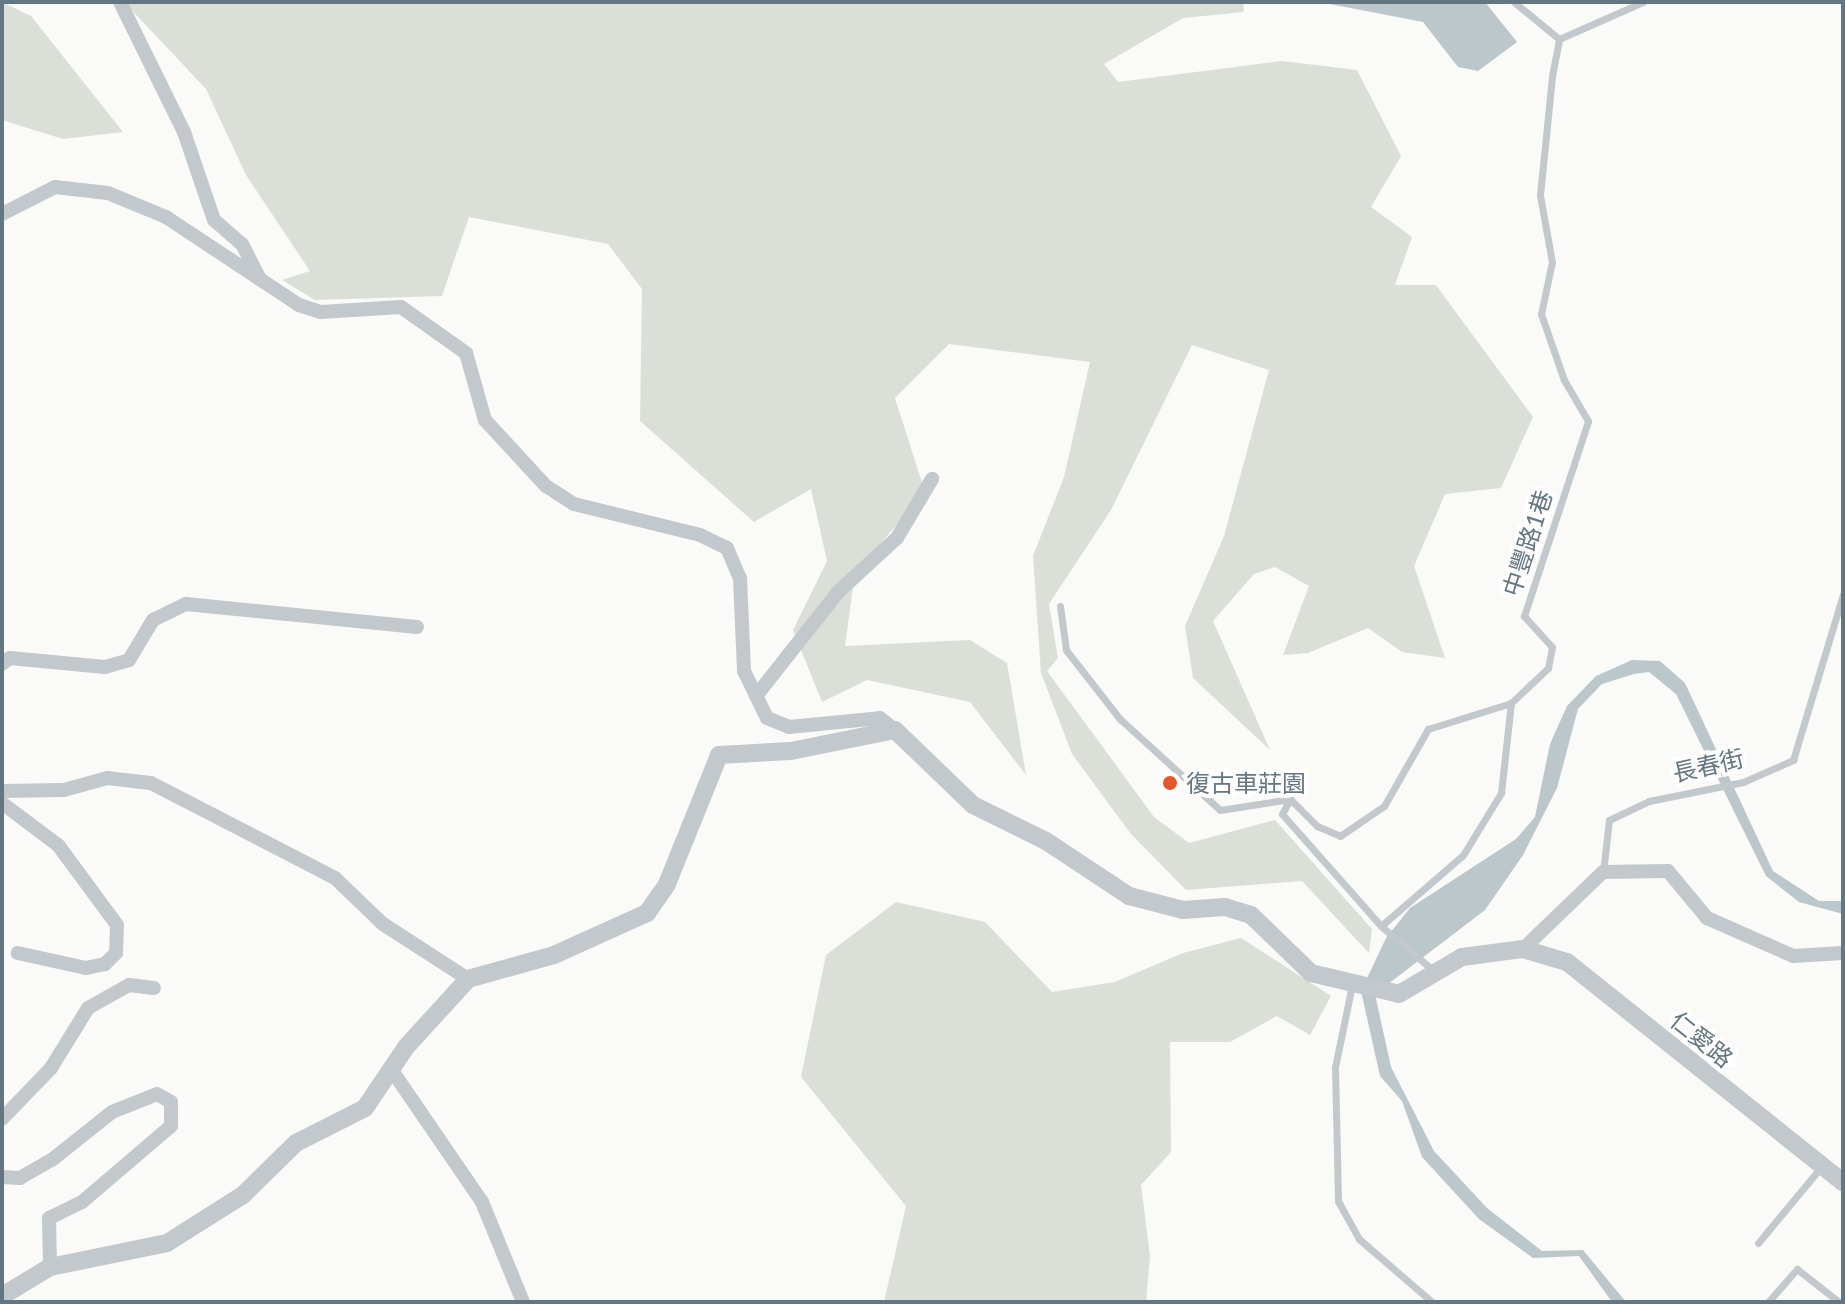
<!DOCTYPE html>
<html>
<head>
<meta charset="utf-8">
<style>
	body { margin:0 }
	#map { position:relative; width:1845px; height:1304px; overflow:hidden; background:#fafaf8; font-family:Lato,"Noto Sans TC",sans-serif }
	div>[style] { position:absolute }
	.green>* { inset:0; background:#dadfd7 }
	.water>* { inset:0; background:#bbc7cb }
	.stream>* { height:5px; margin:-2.5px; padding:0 2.5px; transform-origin:2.5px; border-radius:2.5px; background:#bbc7cb }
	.service>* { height:7px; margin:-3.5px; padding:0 3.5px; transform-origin:3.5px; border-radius:3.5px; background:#c3c8cc }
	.minor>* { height:14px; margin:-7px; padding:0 7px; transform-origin:7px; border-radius:7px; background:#c3c8cc }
	.tertiary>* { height:18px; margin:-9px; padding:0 9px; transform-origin:9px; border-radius:9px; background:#c3c8cc }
	.dots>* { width:22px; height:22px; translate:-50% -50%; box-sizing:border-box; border:4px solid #fff; border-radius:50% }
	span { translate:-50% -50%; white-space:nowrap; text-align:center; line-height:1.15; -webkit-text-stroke:8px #fff; paint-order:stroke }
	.street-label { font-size:24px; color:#657683 }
	.poi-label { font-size:24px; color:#657683 }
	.left { translate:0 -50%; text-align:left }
	.frame { position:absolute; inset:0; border:4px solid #657683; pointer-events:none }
</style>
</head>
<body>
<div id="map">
	<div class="green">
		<div style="clip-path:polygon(2px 2px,31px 16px,123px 132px,63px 139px,2px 120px)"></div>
		<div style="clip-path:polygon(124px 2px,1243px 2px,1244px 12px,1183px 18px,1104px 64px,1118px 82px,1282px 61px,1357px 70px,1401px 156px,1371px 207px,1412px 237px,1395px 285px,1436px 285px,1533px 417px,1501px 488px,1445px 494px,1414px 566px,1445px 658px,1402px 652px,1368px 628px,1308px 653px,1283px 655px,1309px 586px,1275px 567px,1254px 574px,1213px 621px,1270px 750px,1193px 678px,1185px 626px,1224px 536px,1269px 370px,1192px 345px,1111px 510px,1049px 604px,1058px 658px,1047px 671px,1154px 817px,1189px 843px,1275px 820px,1372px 929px,1369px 953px,1302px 881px,1186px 890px,1131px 834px,1072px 754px,1041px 673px,1033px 556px,1064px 477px,1090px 362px,949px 344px,895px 398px,925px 492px,855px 573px,845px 646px,970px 640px,1007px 663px,1026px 775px,970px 702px,867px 680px,822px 702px,793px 630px,827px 561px,811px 489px,754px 522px,640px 421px,642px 289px,608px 244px,469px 217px,442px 296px,315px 300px,282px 280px,310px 271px,246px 175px,206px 89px)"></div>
		<div style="clip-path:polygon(896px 902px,985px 922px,1052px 992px,1115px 982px,1183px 953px,1241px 938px,1331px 996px,1310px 1035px,1277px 1016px,1230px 1042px,1170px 1042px,1171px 1152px,1141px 1185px,1150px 1256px,1146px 1302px,884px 1302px,906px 1206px,801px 1077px,826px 955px)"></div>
	</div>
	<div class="water">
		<div style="clip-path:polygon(1319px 2px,1485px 2px,1517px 42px,1478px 71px,1458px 67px,1423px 22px)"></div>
		<div style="clip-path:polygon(1632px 660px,1660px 661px,1685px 683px,1773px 871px,1822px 903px,1843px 901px,1843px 914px,1799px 902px,1766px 876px,1676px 694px,1649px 672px,1634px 674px,1602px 684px,1578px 709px,1557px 788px,1523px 855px,1485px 910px,1375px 994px,1391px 1067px,1434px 1151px,1487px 1208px,1542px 1251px,1583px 1250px,1626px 1302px,1612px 1302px,1579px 1256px,1533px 1258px,1479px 1219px,1422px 1157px,1402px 1101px,1380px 1076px,1361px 991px,1386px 938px,1410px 908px,1516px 839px,1535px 817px,1550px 744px,1567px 706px,1596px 676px)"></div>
	</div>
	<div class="stream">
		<div style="left:1816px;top:903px;width:27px"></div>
	</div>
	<div class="service">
		<div style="left:1514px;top:2px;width:58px;rotate:39.4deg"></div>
		<div style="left:1060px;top:606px;width:44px;rotate:82.2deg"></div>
		<div style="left:1066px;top:650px;width:88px;rotate:52deg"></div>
		<div style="left:1120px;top:719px;width:135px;rotate:42.3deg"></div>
		<div style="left:1220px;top:810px;width:71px;rotate:-8.9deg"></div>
		<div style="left:1290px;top:799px;width:38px;rotate:45deg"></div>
		<div style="left:1317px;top:826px;width:25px;rotate:23deg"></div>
		<div style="left:1340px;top:836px;width:53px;rotate:-34.3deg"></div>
		<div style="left:1384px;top:806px;width:89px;rotate:-60.3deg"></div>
		<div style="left:1428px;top:729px;width:87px;rotate:-17.4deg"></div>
		<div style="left:1511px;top:703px;width:51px;rotate:-43.4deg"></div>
		<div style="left:1548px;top:668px;width:21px;rotate:-79deg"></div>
		<div style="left:1552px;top:647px;width:42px;rotate:-132.1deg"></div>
		<div style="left:1524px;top:616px;width:205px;rotate:-71.8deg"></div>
		<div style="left:1588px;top:421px;width:48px;rotate:-120.3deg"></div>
		<div style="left:1564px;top:380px;width:70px;rotate:-109.2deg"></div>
		<div style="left:1541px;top:314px;width:53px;rotate:-78.1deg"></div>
		<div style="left:1552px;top:262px;width:68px;rotate:-100.2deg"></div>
		<div style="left:1540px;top:195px;width:120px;rotate:-84.2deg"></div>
		<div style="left:1552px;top:76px;width:38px;rotate:-79deg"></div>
		<div style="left:1559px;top:39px;width:92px;rotate:-23.8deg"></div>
		<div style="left:1290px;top:799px;width:17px;rotate:118deg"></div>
		<div style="left:1282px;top:814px;width:149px;rotate:48.5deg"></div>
		<div style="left:1381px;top:926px;width:71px;rotate:40.4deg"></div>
		<div style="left:1603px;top:872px;width:52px;rotate:-83.4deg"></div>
		<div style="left:1609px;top:820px;width:44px;rotate:-25.4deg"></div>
		<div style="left:1649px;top:801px;width:96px;rotate:-11.4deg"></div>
		<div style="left:1743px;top:782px;width:55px;rotate:-23.7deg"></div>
		<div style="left:1793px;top:760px;width:173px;rotate:-73.2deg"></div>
		<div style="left:1381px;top:926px;width:108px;rotate:-40.9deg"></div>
		<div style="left:1463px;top:855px;width:73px;rotate:-58.5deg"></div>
		<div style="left:1501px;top:793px;width:91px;rotate:-83.7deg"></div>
		<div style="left:1352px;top:985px;width:84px;rotate:101.7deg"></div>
		<div style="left:1335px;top:1067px;width:134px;rotate:88.7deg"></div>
		<div style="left:1338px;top:1201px;width:43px;rotate:61.1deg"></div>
		<div style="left:1359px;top:1239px;width:96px;rotate:40.8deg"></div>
		<div style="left:1758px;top:1243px;width:99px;rotate:-50.3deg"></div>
		<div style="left:1768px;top:1302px;width:44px;rotate:-48.7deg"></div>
		<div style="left:1797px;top:1269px;width:53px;rotate:38.2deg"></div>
	</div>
	<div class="minor">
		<div style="left:120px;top:2px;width:145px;rotate:63.8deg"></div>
		<div style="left:184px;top:132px;width:93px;rotate:71.2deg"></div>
		<div style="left:214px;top:220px;width:37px;rotate:41deg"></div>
		<div style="left:242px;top:244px;width:39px;rotate:63deg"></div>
		<div style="left:2px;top:214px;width:59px;rotate:-27deg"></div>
		<div style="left:55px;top:187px;width:53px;rotate:6.5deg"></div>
		<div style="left:108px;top:193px;width:63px;rotate:22.5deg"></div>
		<div style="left:166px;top:217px;width:159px;rotate:33.5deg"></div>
		<div style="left:299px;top:305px;width:23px;rotate:18deg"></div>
		<div style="left:321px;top:312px;width:80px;rotate:-3.6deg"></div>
		<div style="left:401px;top:307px;width:80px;rotate:35.3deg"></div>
		<div style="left:466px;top:353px;width:70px;rotate:74.2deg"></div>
		<div style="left:485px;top:420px;width:90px;rotate:47.3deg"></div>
		<div style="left:546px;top:486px;width:33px;rotate:33deg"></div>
		<div style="left:574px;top:504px;width:130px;rotate:13.8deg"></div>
		<div style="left:700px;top:535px;width:30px;rotate:26deg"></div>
		<div style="left:727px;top:548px;width:33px;rotate:67deg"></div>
		<div style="left:740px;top:578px;width:93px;rotate:87.5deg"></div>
		<div style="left:744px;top:671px;width:52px;rotate:63.9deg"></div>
		<div style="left:767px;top:718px;width:24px;rotate:22deg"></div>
		<div style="left:789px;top:727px;width:91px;rotate:-5.6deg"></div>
		<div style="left:880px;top:718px;width:19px;rotate:39deg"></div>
		<div style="left:2px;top:664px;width:10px;rotate:-37deg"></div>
		<div style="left:10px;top:658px;width:95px;rotate:5.4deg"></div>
		<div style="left:105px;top:667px;width:25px;rotate:-16deg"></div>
		<div style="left:129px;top:660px;width:47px;rotate:-59deg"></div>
		<div style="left:153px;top:620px;width:37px;rotate:-26deg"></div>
		<div style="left:186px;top:604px;width:232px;rotate:5.7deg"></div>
		<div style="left:756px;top:696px;width:132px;rotate:-51.7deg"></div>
		<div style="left:838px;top:592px;width:80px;rotate:-42.5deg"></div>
		<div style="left:897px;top:538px;width:69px;rotate:-59.3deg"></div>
		<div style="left:2px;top:791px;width:62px;rotate:-0.9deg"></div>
		<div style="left:64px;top:790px;width:45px;rotate:-15.6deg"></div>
		<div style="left:107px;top:778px;width:44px;rotate:6.5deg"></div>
		<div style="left:151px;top:783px;width:207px;rotate:27.3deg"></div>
		<div style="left:335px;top:878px;width:66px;rotate:43.8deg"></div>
		<div style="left:383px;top:924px;width:101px;rotate:32.9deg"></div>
		<div style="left:2px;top:803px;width:70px;rotate:36.9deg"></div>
		<div style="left:58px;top:845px;width:99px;rotate:53.6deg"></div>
		<div style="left:117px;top:925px;width:28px;rotate:92deg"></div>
		<div style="left:116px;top:953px;width:16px;rotate:135deg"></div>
		<div style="left:105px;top:964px;width:19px;rotate:168deg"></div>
		<div style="left:86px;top:968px;width:70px;rotate:-167.6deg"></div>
		<div style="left:1523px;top:949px;width:111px;rotate:-43.9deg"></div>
		<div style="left:1603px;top:872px;width:65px;rotate:-0.9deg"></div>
		<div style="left:1668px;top:871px;width:61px;rotate:50.3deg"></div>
		<div style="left:1707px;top:918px;width:94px;rotate:23.8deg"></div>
		<div style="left:1793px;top:956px;width:50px;rotate:-3.4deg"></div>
		<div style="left:391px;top:1069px;width:161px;rotate:55.6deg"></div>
		<div style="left:482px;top:1202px;width:108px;rotate:67.7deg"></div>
		<div style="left:2px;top:1119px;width:71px;rotate:-46.1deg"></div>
		<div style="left:51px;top:1068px;width:70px;rotate:-58.3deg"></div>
		<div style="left:88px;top:1008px;width:47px;rotate:-29.3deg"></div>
		<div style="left:129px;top:985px;width:25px;rotate:7deg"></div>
		<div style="left:2px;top:1177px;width:18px;rotate:3deg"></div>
		<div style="left:20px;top:1178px;width:38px;rotate:-30deg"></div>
		<div style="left:53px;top:1159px;width:75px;rotate:-38.5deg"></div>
		<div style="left:112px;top:1112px;width:48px;rotate:-21.8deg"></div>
		<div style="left:157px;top:1094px;width:16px;rotate:30deg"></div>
		<div style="left:171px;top:1102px;width:24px;rotate:90deg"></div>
		<div style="left:171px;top:1126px;width:117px;rotate:139.5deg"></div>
		<div style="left:82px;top:1202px;width:37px;rotate:154deg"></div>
		<div style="left:49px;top:1218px;width:49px;rotate:88.8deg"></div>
	</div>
	<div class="tertiary">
		<div style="left:2px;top:1296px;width:56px;rotate:-31.1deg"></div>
		<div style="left:50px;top:1267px;width:119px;rotate:-11.6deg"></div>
		<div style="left:167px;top:1243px;width:90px;rotate:-32.3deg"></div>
		<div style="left:243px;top:1195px;width:74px;rotate:-44.5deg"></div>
		<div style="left:296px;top:1143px;width:77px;rotate:-26.9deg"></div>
		<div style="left:365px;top:1108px;width:73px;rotate:-56.1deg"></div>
		<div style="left:406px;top:1047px;width:92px;rotate:-47.6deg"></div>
		<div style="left:468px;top:979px;width:89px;rotate:-15.6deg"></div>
		<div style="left:554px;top:955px;width:102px;rotate:-24.3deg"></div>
		<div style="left:647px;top:913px;width:35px;rotate:-55deg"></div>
		<div style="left:667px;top:884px;width:139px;rotate:-68deg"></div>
		<div style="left:719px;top:755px;width:72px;rotate:-3.2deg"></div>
		<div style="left:791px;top:751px;width:106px;rotate:-11.4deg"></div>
		<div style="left:895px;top:730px;width:108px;rotate:43.9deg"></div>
		<div style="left:973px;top:805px;width:81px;rotate:26.3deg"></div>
		<div style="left:1046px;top:841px;width:100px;rotate:33.5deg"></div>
		<div style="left:1129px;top:896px;width:56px;rotate:14.5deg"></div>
		<div style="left:1183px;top:910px;width:42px;rotate:-4.1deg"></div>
		<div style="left:1225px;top:907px;width:27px;rotate:17deg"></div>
		<div style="left:1251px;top:915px;width:83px;rotate:44deg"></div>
		<div style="left:1311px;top:973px;width:90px;rotate:13.4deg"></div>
		<div style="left:1399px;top:994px;width:73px;rotate:-30.4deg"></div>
		<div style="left:1462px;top:957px;width:62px;rotate:-7.5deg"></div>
		<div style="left:1523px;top:949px;width:46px;rotate:16.5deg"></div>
		<div style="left:1567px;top:962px;width:353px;rotate:38.6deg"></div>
	</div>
	<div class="dots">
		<div style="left:1170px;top:783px;background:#e4572e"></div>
	</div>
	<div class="street-label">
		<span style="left:1527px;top:543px;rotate:-72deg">中豐路1巷</span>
		<span style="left:1708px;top:765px;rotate:-13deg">長春街</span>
		<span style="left:1702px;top:1039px;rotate:39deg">仁愛路</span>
	</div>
	<div class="poi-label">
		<span class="left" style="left:1186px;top:783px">復古車莊園</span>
	</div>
	<div class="frame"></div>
</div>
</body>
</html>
